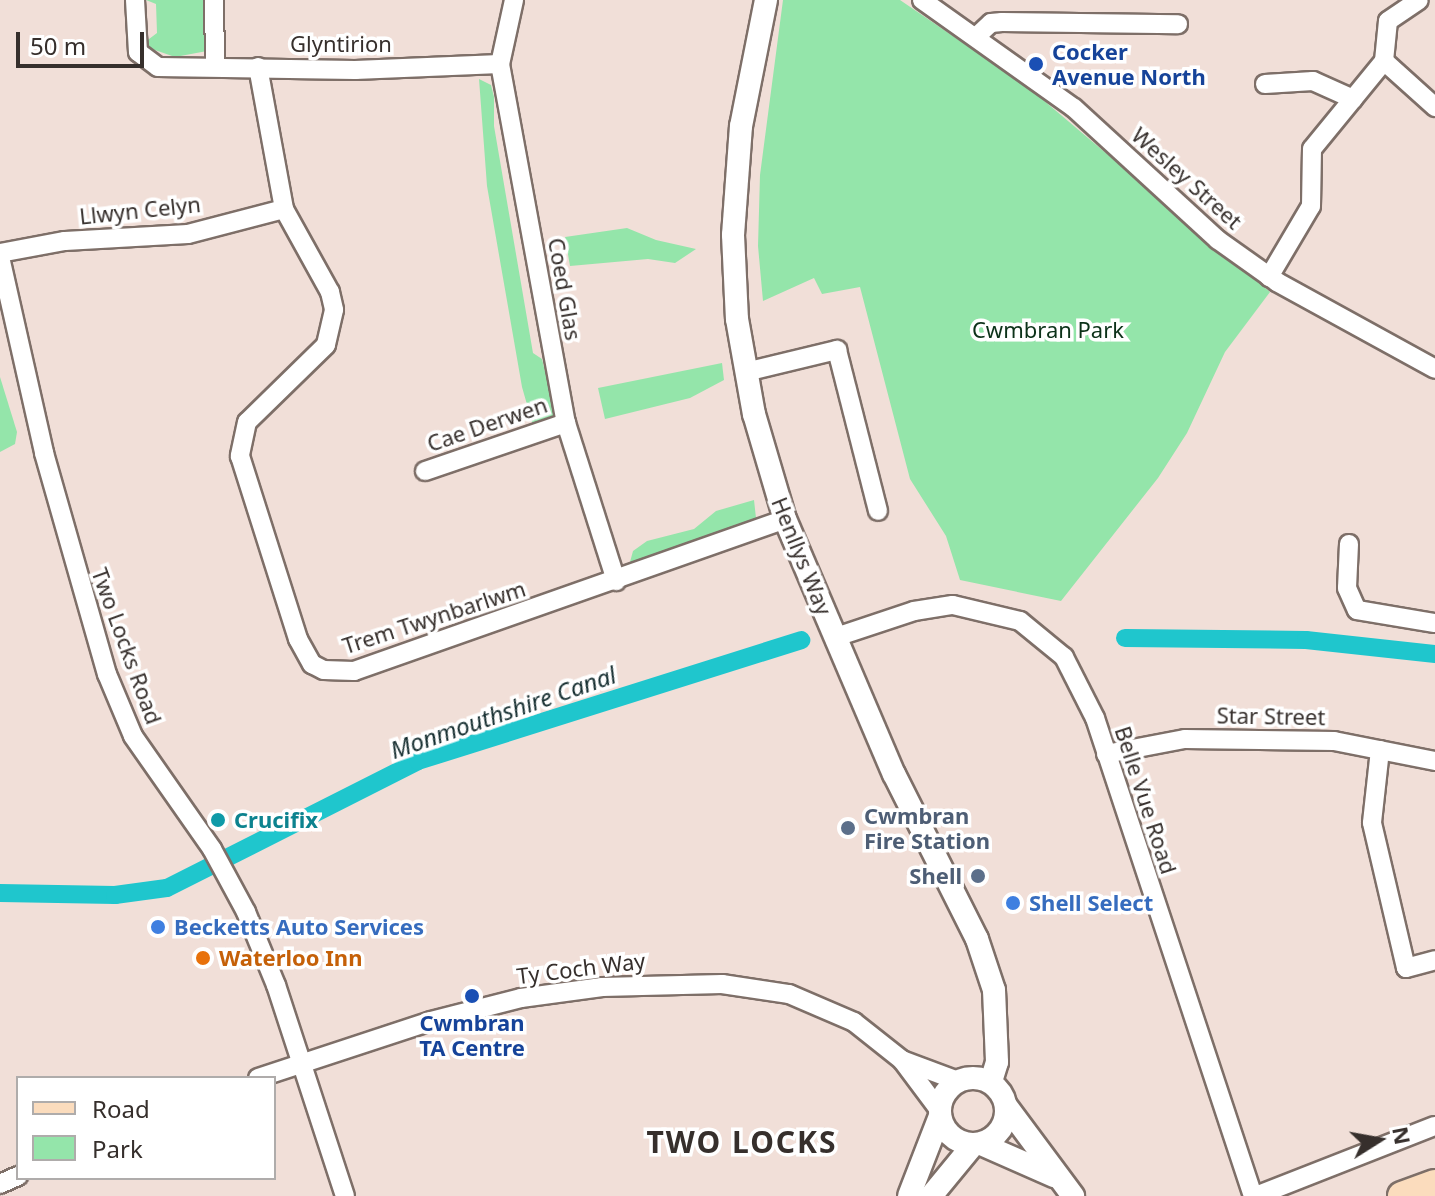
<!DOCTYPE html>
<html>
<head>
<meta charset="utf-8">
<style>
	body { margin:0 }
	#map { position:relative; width:1435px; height:1196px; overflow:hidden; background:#f1dfd8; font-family:"Noto Sans",sans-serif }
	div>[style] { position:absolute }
	.green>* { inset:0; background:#94e5aa }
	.canal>* { height:18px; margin:-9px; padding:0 9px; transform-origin:9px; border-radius:9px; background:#1fc6cd }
	.roads { filter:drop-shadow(2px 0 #7e6f68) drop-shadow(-2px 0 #7e6f68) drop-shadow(0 2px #7e6f68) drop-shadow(0 -2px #7e6f68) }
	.minor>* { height:18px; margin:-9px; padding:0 9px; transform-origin:9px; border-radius:9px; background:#fff }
	.tertiary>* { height:22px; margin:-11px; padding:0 11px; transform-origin:11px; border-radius:11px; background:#fff }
	.tertiary>.ring { margin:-11px; padding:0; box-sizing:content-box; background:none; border:22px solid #fff; border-radius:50% }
	.primary>* { height:28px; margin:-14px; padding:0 14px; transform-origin:14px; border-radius:14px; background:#fbdcbd }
	.dots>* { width:22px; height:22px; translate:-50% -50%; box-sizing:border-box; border:4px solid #fff; border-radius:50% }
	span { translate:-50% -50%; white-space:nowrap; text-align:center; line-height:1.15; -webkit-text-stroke:7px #fff; paint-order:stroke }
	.street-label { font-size:22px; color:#362f2c }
	.transit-label { font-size:22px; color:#164399; font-weight:700 }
	.left { translate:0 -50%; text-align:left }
	.park-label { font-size:22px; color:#0c3219 }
	.service-label { font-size:22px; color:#4e5e75; font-weight:700 }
	.right { translate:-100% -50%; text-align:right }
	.culture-label { font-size:22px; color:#0d838f; font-weight:700 }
	.shop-label { font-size:22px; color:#366cbe; font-weight:700 }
	.food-label { font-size:22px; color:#c56008; font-weight:700 }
	.water-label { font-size:24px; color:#172f31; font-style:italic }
	.district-label { font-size:30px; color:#362f2c; font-weight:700; letter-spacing:2px }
	.legend { position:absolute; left:16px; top:1076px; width:260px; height:104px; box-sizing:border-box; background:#fff; border:2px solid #afacab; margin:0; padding:10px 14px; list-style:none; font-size:24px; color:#362f2c }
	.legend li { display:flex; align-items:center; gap:16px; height:40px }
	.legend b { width:40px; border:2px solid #afacab }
	.north { position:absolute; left:1339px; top:1100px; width:80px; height:80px; -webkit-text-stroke:6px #fff; paint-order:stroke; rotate:79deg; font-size:22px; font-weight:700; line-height:32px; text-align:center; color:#362f2c }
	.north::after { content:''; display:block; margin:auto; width:28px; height:36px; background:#362f2c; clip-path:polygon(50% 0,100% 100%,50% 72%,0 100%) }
	.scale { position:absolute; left:16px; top:32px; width:128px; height:36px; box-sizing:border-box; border:4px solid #362f2c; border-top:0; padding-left:10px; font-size:24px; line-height:28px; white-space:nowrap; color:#362f2c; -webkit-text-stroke:6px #fff; paint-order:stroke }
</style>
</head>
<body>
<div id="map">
	<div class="green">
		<div style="clip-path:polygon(146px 0,208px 0,207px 51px,175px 57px,152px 49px,145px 42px,157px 33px,156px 4px)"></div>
		<div style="clip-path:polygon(783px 0,900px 0,1029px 88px,1270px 292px,1225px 352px,1187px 433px,1158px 478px,1061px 601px,960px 580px,946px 536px,910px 479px,860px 287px,822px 294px,814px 278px,763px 301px,758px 246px,760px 175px)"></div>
		<div style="clip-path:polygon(479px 79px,491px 85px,494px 97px,494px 126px,533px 353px,542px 359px,557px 421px,534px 429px,522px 387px,487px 186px)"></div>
		<div style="clip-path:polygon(627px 228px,656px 240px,696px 249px,675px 263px,648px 259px,570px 266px,565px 237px)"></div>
		<div style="clip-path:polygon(722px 363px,724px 380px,690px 398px,605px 419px,598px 388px)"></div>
		<div style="clip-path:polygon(0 377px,17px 432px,15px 444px,0 452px)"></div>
		<div style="clip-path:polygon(754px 500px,756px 518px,647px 561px,630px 562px,633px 551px,647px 541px,694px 529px,716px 511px)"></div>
	</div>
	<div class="canal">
		<div style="left:1125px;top:638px;width:181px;rotate:0.6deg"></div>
		<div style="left:1306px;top:640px;width:130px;rotate:6.2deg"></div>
		<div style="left:0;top:893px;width:115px;rotate:1deg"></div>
		<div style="left:115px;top:895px;width:52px;rotate:-7.7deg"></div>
		<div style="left:167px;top:888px;width:281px;rotate:-26.8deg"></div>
		<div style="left:418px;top:761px;width:402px;rotate:-17.5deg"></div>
	</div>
	<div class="roads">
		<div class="minor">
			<div style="left:135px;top:0;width:52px;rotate:86.7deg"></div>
			<div style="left:138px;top:52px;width:25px;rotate:37deg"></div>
			<div style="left:158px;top:67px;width:197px;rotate:0.9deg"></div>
			<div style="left:355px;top:70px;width:145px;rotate:-2.4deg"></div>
			<div style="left:214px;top:0;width:66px;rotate:89.1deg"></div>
			<div style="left:514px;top:0;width:66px;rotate:102.3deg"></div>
			<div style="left:500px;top:64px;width:365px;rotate:79.6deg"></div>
			<div style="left:566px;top:423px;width:166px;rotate:72.4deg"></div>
			<div style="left:922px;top:0;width:186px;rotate:35.4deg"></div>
			<div style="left:1074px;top:108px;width:195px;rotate:42.5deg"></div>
			<div style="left:1218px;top:240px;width:72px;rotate:35.4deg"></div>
			<div style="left:1277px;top:282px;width:180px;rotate:28.8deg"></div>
			<div style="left:977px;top:36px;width:19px;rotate:-43deg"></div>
			<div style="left:991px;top:23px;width:11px;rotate:-5deg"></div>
			<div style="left:1002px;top:22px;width:176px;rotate:0.7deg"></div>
			<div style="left:1384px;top:61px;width:40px;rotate:-84.3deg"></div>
			<div style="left:1388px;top:21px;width:37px;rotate:-34deg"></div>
			<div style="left:258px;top:67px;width:144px;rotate:79.6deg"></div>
			<div style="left:284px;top:209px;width:95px;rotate:61deg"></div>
			<div style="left:330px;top:292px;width:18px;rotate:77deg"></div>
			<div style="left:334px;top:310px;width:36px;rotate:103deg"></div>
			<div style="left:326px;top:345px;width:110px;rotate:135.7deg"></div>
			<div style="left:247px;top:422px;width:35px;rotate:102deg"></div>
			<div style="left:240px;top:456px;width:192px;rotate:72.4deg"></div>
			<div style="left:298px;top:639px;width:29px;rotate:61deg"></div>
			<div style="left:312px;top:664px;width:13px;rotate:27deg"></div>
			<div style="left:324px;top:670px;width:30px;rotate:2deg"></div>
			<div style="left:354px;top:671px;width:457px;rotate:-19.4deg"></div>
			<div style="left:1265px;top:84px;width:48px;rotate:-3.6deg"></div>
			<div style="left:1313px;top:81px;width:44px;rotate:24.2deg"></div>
			<div style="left:0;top:253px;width:66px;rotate:-10.5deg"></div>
			<div style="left:65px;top:241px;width:123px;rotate:-3.3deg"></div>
			<div style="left:188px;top:234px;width:99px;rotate:-14.6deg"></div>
			<div style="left:0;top:257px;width:201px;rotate:77.3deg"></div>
			<div style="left:44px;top:453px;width:230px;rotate:74.1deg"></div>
			<div style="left:107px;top:674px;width:67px;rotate:67.2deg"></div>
			<div style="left:133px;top:736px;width:138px;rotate:55deg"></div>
			<div style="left:212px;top:849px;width:72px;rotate:61.6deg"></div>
			<div style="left:246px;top:912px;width:79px;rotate:67.7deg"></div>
			<div style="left:276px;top:985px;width:222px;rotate:71.9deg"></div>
			<div style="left:1269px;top:277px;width:82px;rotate:-59.4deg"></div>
			<div style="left:1311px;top:206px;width:57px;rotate:-89deg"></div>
			<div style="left:1312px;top:149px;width:114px;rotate:-50.7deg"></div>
			<div style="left:1384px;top:61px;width:69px;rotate:42deg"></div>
			<div style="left:746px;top:372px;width:94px;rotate:-13.6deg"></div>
			<div style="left:837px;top:350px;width:166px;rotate:75.7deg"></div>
			<div style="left:425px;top:471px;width:149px;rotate:-18.8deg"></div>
			<div style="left:1349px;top:544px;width:44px;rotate:92.6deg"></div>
			<div style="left:1347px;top:588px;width:24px;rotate:66deg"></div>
			<div style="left:1357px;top:610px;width:79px;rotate:9.5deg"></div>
			<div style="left:836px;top:637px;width:82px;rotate:-18.4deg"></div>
			<div style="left:914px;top:611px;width:39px;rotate:-9deg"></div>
			<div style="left:953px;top:605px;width:69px;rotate:13.4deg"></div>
			<div style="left:1020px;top:621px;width:57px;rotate:39.3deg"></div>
			<div style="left:1064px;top:657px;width:68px;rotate:63.1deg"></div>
			<div style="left:1095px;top:718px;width:503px;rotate:71.71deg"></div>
			<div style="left:1380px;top:750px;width:73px;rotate:96.3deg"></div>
			<div style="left:1372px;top:823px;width:149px;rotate:76.8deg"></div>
			<div style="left:1406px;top:968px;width:30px;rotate:-15deg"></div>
			<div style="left:1106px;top:754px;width:80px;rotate:-10.8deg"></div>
			<div style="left:1185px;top:739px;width:149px;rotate:0.8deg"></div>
			<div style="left:1334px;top:741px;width:103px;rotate:11.2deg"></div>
			<div style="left:902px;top:1060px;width:60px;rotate:20.6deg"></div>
			<div style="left:258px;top:1078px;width:182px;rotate:-18.2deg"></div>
			<div style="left:431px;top:1021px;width:93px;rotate:-14.3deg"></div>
			<div style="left:521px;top:998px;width:82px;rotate:-7.7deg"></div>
			<div style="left:602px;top:987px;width:120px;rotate:-1.4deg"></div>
			<div style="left:722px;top:984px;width:68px;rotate:8.5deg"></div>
			<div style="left:789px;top:994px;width:71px;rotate:23.3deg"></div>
			<div style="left:854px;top:1022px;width:61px;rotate:38.4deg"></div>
			<div style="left:902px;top:1060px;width:64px;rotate:53.3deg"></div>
			<div style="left:0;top:1184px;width:20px;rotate:-24deg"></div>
			<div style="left:1256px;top:1196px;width:192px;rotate:-21.4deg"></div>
		</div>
		<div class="tertiary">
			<div style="left:766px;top:0;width:128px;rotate:101.2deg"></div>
			<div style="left:741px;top:126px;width:109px;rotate:94.2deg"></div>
			<div style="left:733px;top:235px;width:84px;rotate:87.3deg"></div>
			<div style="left:737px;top:319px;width:97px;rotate:79.9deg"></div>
			<div style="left:754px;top:414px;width:109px;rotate:73.6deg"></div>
			<div style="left:785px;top:519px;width:277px;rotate:66.9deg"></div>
			<div style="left:894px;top:774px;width:185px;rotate:63.3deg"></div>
			<div style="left:977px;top:939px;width:54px;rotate:71.6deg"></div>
			<div style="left:994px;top:990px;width:72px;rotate:87.6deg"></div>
			<div style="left:997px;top:1062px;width:21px;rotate:107deg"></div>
			<div class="ring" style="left:940px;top:1078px;width:44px;height:44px"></div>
			<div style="left:1007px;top:1107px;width:111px;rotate:53.4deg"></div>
			<div style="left:981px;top:1144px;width:80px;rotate:23.7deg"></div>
			<div style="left:909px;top:1196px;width:86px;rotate:-68.8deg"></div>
			<div style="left:931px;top:1196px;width:66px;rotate:-50.5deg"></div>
		</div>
		<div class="primary">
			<div style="left:1402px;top:1196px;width:35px;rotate:-20deg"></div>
		</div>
	</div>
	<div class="dots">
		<div style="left:1036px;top:64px;background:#1a4fb4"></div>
		<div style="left:218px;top:820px;background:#0f9aa8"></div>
		<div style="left:848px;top:828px;background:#5c6f8a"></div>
		<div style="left:978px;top:876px;background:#5c6f8a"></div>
		<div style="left:1013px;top:903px;background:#3f7fe0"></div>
		<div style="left:158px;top:927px;background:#3f7fe0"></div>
		<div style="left:203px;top:958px;background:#e8710a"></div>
		<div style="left:472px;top:996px;background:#1a4fb4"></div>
	</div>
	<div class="street-label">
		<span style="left:341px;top:44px">Glyntirion</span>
		<span style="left:1187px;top:178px;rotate:42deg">Wesley Street</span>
		<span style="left:140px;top:210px;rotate:-6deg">Llwyn Celyn</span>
		<span style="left:565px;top:289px;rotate:80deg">Coed Glas</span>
		<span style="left:487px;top:424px;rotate:-19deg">Cae Derwen</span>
		<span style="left:802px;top:556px;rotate:68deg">Henllys Way</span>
		<span style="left:434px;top:617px;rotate:-18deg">Trem Twynbarlwm</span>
		<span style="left:127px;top:646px;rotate:70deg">Two Locks Road</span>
		<span style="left:1271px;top:716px;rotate:1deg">Star Street</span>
		<span style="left:1146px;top:800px;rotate:72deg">Belle Vue Road</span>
		<span style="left:581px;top:968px;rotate:-7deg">Ty Coch Way</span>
	</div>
	<div class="transit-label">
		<span class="left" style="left:1052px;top:64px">Cocker<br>Avenue North</span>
		<span style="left:472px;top:1035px">Cwmbran<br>TA Centre</span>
	</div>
	<div class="park-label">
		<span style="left:1048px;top:330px">Cwmbran Park</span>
	</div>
	<div class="service-label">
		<span class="left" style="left:864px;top:828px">Cwmbran<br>Fire Station</span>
		<span class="right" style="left:962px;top:876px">Shell</span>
	</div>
	<div class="culture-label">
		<span class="left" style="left:234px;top:820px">Crucifix</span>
	</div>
	<div class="shop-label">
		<span class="left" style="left:1029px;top:903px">Shell Select</span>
		<span class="left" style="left:174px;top:927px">Becketts Auto Services</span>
	</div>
	<div class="food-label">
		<span class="left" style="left:219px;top:958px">Waterloo Inn</span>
	</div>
	<div class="water-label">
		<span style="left:503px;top:712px;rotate:-19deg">Monmouthshire Canal</span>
	</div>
	<div class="district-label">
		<span style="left:742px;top:1142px">TWO LOCKS</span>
	</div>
	<ul class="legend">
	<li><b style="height:10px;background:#fbdcbd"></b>Road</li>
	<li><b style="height:22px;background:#94e5aa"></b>Park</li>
	</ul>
	<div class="north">N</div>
	<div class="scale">50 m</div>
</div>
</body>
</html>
